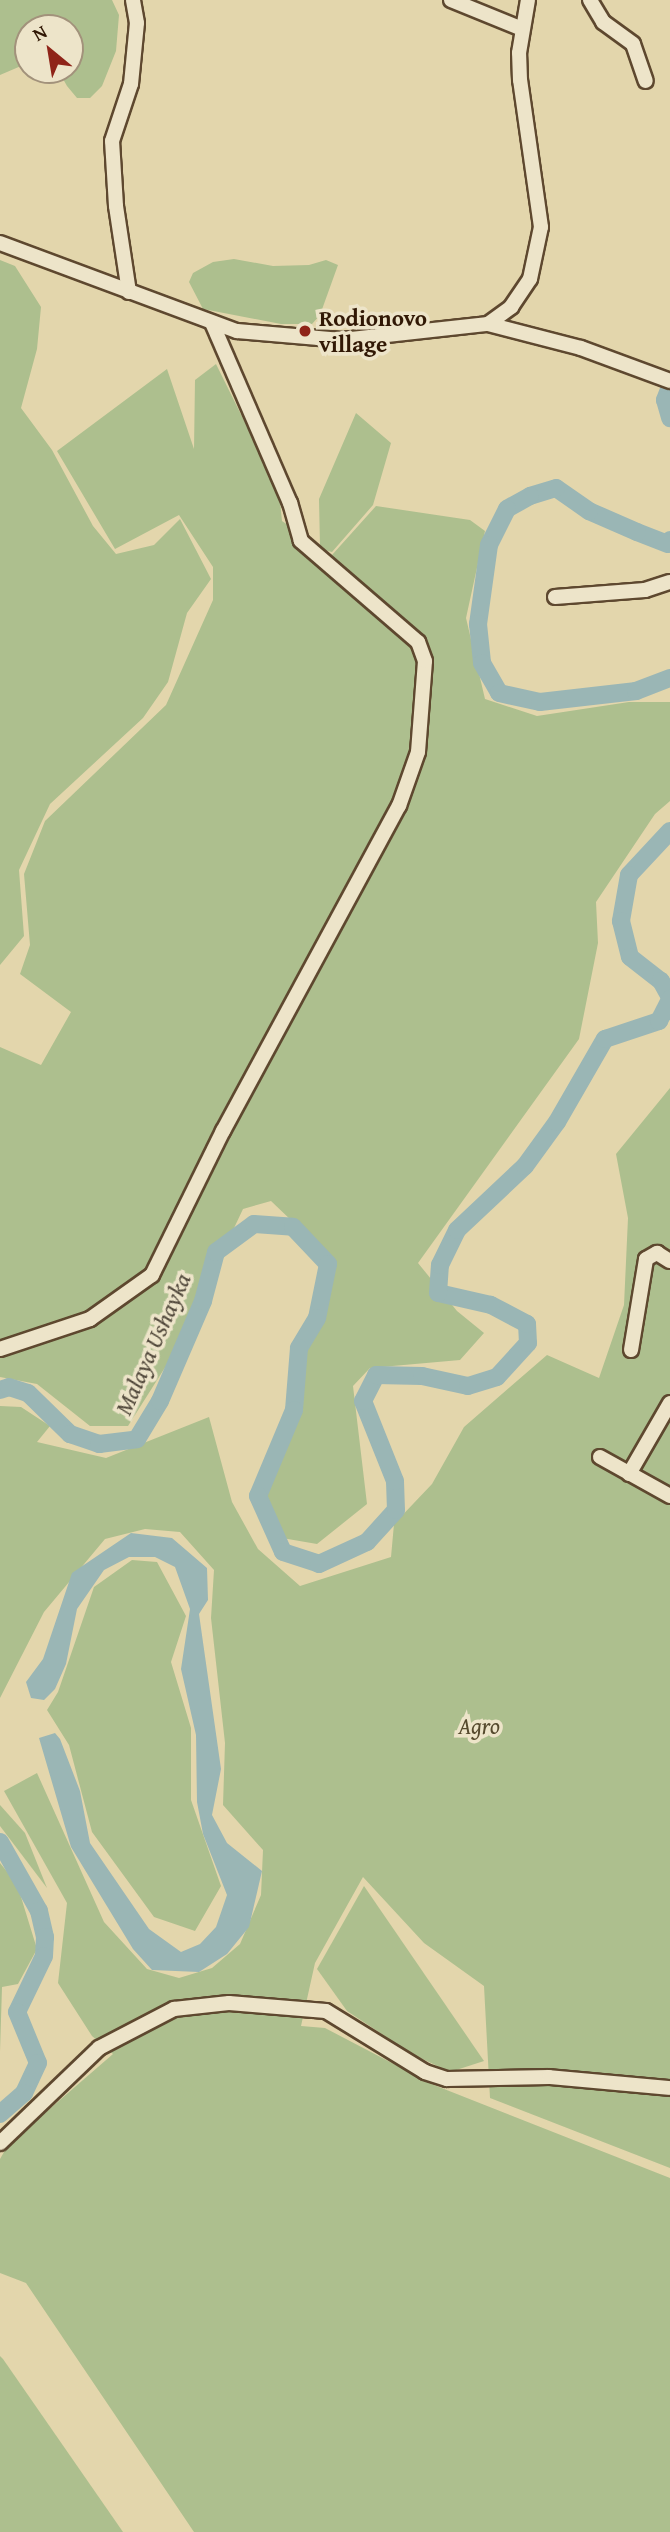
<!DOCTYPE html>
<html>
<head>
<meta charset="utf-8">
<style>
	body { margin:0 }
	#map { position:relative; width:670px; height:2532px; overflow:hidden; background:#e3d6ac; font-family:"Gentium Book Plus",serif }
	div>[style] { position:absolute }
	.green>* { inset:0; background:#adbf8e }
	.water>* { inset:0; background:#9ab6b5 }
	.river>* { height:18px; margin:-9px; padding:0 9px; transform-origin:9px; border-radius:9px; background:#9ab6b5 }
	.roads { filter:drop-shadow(2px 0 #5e482f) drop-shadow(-2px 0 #5e482f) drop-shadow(0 2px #5e482f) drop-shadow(0 -2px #5e482f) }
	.minor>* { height:14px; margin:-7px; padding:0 7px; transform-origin:7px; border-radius:7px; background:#ede4c9 }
	.dots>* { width:19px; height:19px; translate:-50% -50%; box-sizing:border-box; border:4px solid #ede4c9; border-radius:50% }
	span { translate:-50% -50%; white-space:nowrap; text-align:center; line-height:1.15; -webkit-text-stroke:7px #ede4c9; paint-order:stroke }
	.poi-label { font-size:23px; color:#311805; font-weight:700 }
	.left { translate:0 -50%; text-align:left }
	.park-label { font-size:23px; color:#564a2e; font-style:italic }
	.water-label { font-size:24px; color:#50473a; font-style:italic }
	.north { position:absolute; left:14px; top:14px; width:70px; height:70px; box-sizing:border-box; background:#ede4c9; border:2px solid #a2927b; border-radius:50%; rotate:330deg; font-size:19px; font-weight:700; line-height:28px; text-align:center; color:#311805 }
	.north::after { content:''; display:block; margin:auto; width:24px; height:32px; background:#8f2418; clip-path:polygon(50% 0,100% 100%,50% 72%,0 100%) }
</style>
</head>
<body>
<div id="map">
	<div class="green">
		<div style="clip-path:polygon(0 0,112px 0,119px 15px,116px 51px,102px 86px,90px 98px,77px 98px,67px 86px,58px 70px,70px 70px,70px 28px,28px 28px,28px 63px,0 75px)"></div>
		<div style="clip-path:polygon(234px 259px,273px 266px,309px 265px,326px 260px,338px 265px,320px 315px,312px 324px,281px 324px,203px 309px,189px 282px,193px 273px,213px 262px)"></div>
		<div style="clip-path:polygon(0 260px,15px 266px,41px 307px,37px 349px,21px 408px,52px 450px,93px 526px,116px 554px,154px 545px,180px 519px,211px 579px,187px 613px,168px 682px,143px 718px,50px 804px,19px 870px,24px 936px,0 965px)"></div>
		<div style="clip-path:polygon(216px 364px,279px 491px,282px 521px,320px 547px,319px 499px,356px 413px,391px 443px,373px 505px,332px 552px,324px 550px,332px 555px,376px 506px,470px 520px,485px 531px,466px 618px,485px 699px,537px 716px,629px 702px,670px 702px,670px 801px,655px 814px,596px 902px,598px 943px,579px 1039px,418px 1263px,457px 1311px,484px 1333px,460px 1360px,370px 1368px,353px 1386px,367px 1504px,317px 1544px,282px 1538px,264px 1499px,282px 1447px,300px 1355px,336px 1263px,271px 1201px,243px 1209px,178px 1347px,128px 1426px,90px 1426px,37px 1384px,0 1377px,0 1047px,41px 1065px,71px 1012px,20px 974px,30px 945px,24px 874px,45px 821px,166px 705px,213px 600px,213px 567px,179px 515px,115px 549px,57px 451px,167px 369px,194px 449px,195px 380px)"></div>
		<div style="clip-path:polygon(670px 1088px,670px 2168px,490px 2098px,484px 1986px,424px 1943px,363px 1877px,315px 1963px,301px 2026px,325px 2028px,434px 2085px,670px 2178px,670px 2532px,194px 2532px,26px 2283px,0 2273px,0 2159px,8px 2145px,113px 2054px,92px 2036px,58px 1983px,67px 1903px,4px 1791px,37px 1773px,104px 1922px,147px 1969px,179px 1978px,212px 1968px,240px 1944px,261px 1895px,263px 1850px,223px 1805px,225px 1743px,211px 1618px,214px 1570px,180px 1532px,145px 1529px,105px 1539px,44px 1612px,0 1698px,0 1406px,21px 1407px,50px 1426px,37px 1442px,106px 1458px,209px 1417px,232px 1502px,258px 1549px,300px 1586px,391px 1557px,394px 1524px,432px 1484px,464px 1427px,547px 1355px,599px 1378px,624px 1305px,628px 1218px,616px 1154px)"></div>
		<div style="clip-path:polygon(132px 1560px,157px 1562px,186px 1616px,171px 1662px,191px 1728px,191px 1800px,221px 1886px,195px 1931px,154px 1917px,92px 1832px,69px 1745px,47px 1710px,58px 1692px,94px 1587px)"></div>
		<div style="clip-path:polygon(0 1805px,25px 1833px,47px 1888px,0 1826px)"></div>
		<div style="clip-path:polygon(0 1863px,17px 1884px,37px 1949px,18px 1984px,2px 1987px,0 2052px)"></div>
		<div style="clip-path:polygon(364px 1886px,484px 2061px,450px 2072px,412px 2054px,347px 2011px,317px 1969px)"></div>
		<div style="clip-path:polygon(0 2356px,3px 2359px,123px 2532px,0 2532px)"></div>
	</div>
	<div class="water">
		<div style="clip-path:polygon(131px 1533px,172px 1538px,207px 1568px,208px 1600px,199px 1614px,221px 1769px,212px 1815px,227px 1843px,262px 1871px,249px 1927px,227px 1954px,199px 1972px,152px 1970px,133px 1949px,71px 1847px,39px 1738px,55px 1733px,60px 1739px,80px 1791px,90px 1843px,149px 1929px,181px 1952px,200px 1944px,216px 1927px,227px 1895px,203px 1834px,197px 1802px,196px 1735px,181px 1669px,190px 1609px,175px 1567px,155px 1557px,129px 1557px,104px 1570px,77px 1609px,66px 1664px,55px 1689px,44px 1700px,31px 1698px,26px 1682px,43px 1659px,72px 1573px)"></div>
	</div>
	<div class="river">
		<div style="left:670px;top:387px;width:14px;rotate:111deg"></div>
		<div style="left:665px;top:400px;width:19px;rotate:74deg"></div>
		<div style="left:670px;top:540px;width:4px;rotate:117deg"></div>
		<div style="left:668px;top:544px;width:33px;rotate:-159deg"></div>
		<div style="left:637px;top:532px;width:52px;rotate:-156.4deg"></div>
		<div style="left:589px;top:511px;width:40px;rotate:-145.1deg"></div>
		<div style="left:556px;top:488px;width:27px;rotate:163deg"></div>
		<div style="left:530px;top:496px;width:26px;rotate:151deg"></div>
		<div style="left:507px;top:509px;width:40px;rotate:116.6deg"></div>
		<div style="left:489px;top:545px;width:80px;rotate:97.9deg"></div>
		<div style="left:478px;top:624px;width:39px;rotate:84deg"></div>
		<div style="left:482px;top:663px;width:34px;rotate:60deg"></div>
		<div style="left:499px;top:693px;width:42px;rotate:12.4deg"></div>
		<div style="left:540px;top:702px;width:97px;rotate:-6.5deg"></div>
		<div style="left:636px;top:691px;width:36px;rotate:-21deg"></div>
		<div style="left:670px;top:831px;width:60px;rotate:133deg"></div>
		<div style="left:629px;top:875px;width:47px;rotate:99.9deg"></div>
		<div style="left:621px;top:921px;width:37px;rotate:76deg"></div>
		<div style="left:630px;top:957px;width:39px;rotate:38deg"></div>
		<div style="left:661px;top:981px;width:18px;rotate:61deg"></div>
		<div style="left:0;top:1390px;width:9px;rotate:-18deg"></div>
		<div style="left:9px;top:1387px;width:20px;rotate:18deg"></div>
		<div style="left:28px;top:1393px;width:59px;rotate:44.3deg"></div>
		<div style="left:70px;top:1434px;width:31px;rotate:19deg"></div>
		<div style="left:99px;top:1444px;width:38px;rotate:-7deg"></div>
		<div style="left:137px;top:1439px;width:44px;rotate:-58.8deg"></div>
		<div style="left:160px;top:1401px;width:109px;rotate:-66.7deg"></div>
		<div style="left:203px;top:1301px;width:51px;rotate:-75.1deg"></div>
		<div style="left:216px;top:1252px;width:47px;rotate:-36.4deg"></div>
		<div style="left:254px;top:1224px;width:39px;rotate:4deg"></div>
		<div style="left:293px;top:1227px;width:51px;rotate:46.6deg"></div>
		<div style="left:328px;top:1264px;width:55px;rotate:101.5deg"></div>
		<div style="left:317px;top:1318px;width:35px;rotate:121deg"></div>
		<div style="left:299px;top:1348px;width:62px;rotate:94.6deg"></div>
		<div style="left:294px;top:1410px;width:93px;rotate:112.7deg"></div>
		<div style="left:258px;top:1496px;width:61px;rotate:65.9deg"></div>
		<div style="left:283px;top:1552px;width:38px;rotate:18deg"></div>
		<div style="left:319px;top:1564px;width:53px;rotate:-24.6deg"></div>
		<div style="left:367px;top:1542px;width:43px;rotate:-47.8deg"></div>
		<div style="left:396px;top:1510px;width:29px;rotate:-92deg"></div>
		<div style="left:395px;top:1481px;width:86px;rotate:-111.8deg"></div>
		<div style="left:363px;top:1401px;width:29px;rotate:-63deg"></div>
		<div style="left:376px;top:1375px;width:46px;rotate:1.2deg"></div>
		<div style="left:422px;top:1376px;width:47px;rotate:12.3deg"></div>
		<div style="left:468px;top:1386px;width:30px;rotate:-17deg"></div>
		<div style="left:497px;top:1377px;width:46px;rotate:-47.6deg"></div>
		<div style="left:528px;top:1343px;width:19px;rotate:-93deg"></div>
		<div style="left:527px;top:1324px;width:41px;rotate:-152.2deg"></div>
		<div style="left:491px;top:1305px;width:54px;rotate:-167.2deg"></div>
		<div style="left:438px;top:1293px;width:28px;rotate:-86deg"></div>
		<div style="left:440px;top:1265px;width:39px;rotate:-64deg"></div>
		<div style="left:457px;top:1230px;width:93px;rotate:-43.3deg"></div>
		<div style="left:525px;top:1166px;width:54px;rotate:-54deg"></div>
		<div style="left:557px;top:1122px;width:96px;rotate:-60deg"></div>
		<div style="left:605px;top:1039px;width:57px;rotate:-18.4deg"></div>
		<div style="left:659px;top:1021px;width:25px;rotate:-63deg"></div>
		<div style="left:0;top:1842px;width:79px;rotate:60.5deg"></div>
		<div style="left:39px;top:1911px;width:27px;rotate:77deg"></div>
		<div style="left:45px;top:1937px;width:19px;rotate:93deg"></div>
		<div style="left:44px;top:1956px;width:62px;rotate:115.7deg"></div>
		<div style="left:17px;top:2012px;width:55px;rotate:67.6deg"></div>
		<div style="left:38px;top:2063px;width:33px;rotate:115deg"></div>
		<div style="left:24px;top:2093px;width:32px;rotate:139deg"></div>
	</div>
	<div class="roads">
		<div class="minor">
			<div style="left:451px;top:0;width:77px;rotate:22.2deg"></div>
			<div style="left:590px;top:0;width:26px;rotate:59deg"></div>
			<div style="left:603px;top:22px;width:37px;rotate:36deg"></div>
			<div style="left:633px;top:44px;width:39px;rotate:71deg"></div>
			<div style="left:0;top:243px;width:253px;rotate:20.4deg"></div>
			<div style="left:237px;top:331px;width:105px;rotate:4.9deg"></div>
			<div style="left:342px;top:340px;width:147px;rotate:-6.3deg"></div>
			<div style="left:488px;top:324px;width:96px;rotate:14.5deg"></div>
			<div style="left:581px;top:348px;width:95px;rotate:20.3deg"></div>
			<div style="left:129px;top:292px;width:87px;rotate:-98.6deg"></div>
			<div style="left:116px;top:206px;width:65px;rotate:-93.5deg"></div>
			<div style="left:112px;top:141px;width:60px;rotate:-71.6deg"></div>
			<div style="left:131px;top:84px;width:61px;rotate:-84.4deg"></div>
			<div style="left:137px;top:23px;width:23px;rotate:-100deg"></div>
			<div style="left:488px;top:324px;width:29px;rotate:-36deg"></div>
			<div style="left:511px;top:307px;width:34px;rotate:-56deg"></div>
			<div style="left:530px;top:279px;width:53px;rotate:-78.1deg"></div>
			<div style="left:541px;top:227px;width:148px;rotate:-98.1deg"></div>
			<div style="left:520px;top:80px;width:27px;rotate:-92deg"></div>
			<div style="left:519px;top:53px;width:54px;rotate:-80.4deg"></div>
			<div style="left:555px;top:597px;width:90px;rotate:-4.4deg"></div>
			<div style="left:645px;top:590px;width:26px;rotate:-18deg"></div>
			<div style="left:0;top:1349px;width:95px;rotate:-18.4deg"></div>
			<div style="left:90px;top:1319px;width:76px;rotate:-35.4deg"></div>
			<div style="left:152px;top:1275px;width:161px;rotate:-63.8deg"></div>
			<div style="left:223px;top:1131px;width:370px;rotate:-61.6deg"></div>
			<div style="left:399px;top:806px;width:57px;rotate:-70.6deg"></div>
			<div style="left:418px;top:752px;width:91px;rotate:-85.6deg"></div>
			<div style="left:425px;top:661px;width:20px;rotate:-110deg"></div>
			<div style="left:418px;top:642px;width:155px;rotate:-139.2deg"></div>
			<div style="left:301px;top:541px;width:40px;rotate:-106deg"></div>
			<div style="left:290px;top:503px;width:196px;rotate:-113.4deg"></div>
			<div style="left:631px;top:1350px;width:92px;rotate:-80.6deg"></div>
			<div style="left:646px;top:1259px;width:13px;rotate:-29deg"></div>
			<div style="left:657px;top:1253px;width:15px;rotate:32deg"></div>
			<div style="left:600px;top:1457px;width:80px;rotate:29.1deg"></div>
			<div style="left:629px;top:1474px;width:82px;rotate:-60deg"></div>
			<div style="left:0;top:2143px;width:137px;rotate:-43.8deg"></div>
			<div style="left:99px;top:2048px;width:85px;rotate:-27.5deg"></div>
			<div style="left:174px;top:2009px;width:55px;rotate:-6.2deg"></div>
			<div style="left:229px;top:2003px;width:97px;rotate:4.7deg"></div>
			<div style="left:326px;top:2011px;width:116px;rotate:31.6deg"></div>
			<div style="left:425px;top:2072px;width:23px;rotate:18deg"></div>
			<div style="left:447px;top:2079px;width:102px;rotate:-1.1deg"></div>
			<div style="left:549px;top:2077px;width:121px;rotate:5.2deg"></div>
		</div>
	</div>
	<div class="dots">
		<div style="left:305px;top:331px;background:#8f2418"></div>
	</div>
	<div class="poi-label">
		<span class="left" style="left:319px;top:331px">Rodionovo<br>village</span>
	</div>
	<div class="park-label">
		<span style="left:479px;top:1726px">Agro</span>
	</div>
	<div class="water-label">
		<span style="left:153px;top:1344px;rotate:-66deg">Malaya Ushayka</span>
	</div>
	<div class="north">N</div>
</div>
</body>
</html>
